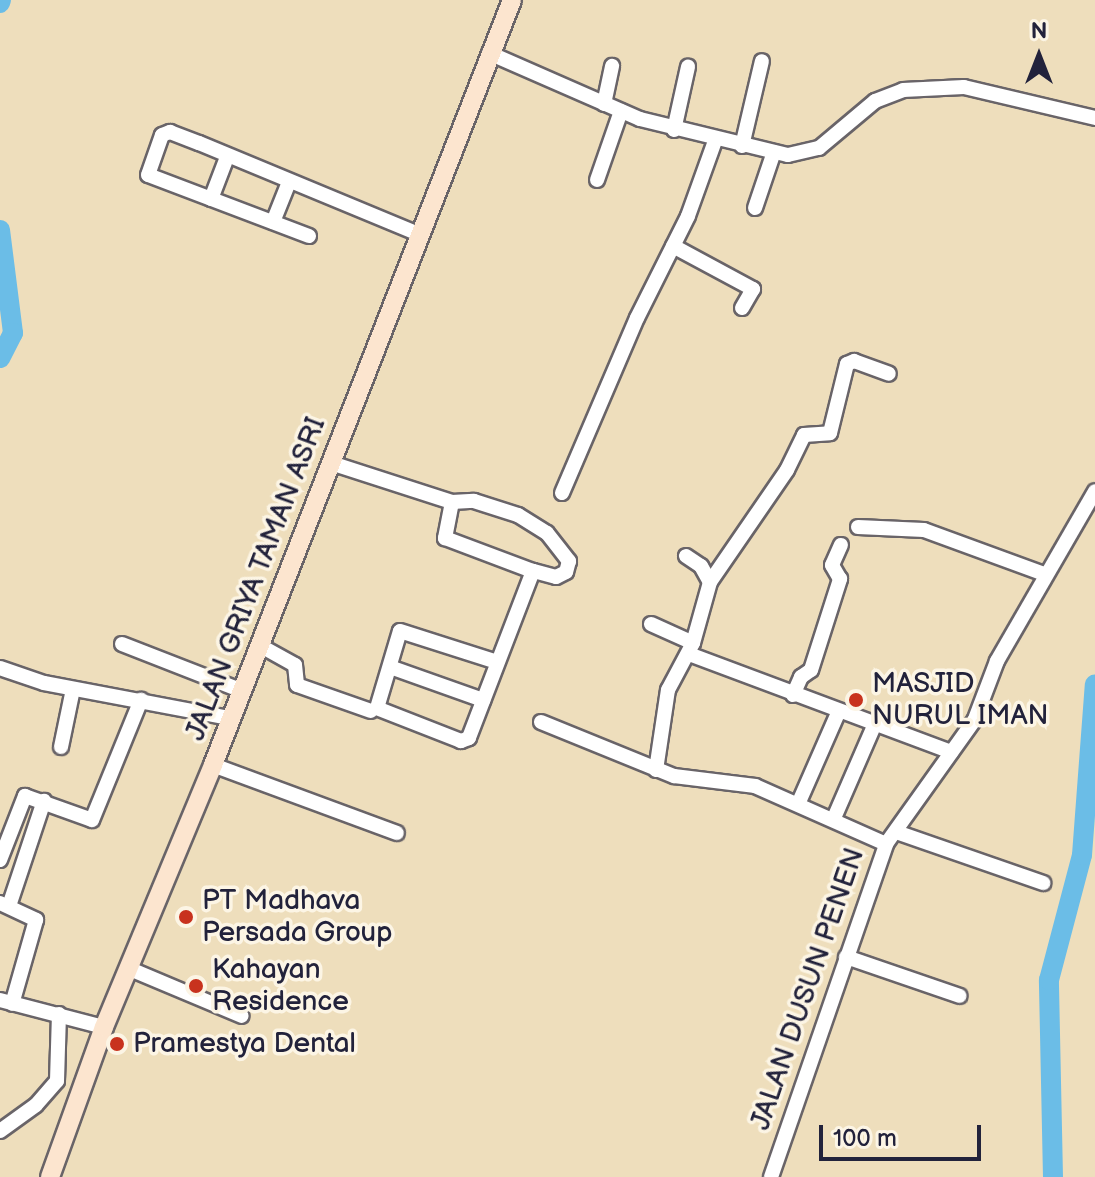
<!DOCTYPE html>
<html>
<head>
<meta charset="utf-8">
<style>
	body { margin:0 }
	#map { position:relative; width:1095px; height:1177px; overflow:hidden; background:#eedebc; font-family:"Balsamiq Sans",sans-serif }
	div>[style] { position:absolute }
	.river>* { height:20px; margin:-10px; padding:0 10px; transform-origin:10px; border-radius:10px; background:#6bbde7 }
	.roads { filter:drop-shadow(2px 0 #696468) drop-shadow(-2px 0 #696468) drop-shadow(0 2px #696468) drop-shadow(0 -2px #696468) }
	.street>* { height:14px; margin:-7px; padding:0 7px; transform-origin:7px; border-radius:7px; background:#fff }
	.secondary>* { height:18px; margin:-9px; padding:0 9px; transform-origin:9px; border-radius:9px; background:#fce5cf }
	.dots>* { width:22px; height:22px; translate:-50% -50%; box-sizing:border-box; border:4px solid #fcf5e5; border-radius:50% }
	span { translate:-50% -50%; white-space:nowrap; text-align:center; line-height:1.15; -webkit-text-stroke:7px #fcf5e5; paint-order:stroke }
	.street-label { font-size:28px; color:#22223b }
	.poi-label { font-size:28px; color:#22223b }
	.left { translate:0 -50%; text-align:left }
	.north { position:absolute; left:999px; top:16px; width:80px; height:80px; -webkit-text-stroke:6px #fcf5e5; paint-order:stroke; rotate:0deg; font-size:22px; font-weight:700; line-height:32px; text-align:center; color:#22223b }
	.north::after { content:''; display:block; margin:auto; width:28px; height:36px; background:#22223b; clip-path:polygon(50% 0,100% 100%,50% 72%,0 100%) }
	.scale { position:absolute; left:819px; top:1125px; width:162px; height:36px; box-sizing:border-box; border:4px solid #22223b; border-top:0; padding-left:10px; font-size:24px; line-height:28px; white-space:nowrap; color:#22223b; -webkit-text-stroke:6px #fcf5e5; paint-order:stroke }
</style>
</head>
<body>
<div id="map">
	<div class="river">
		<div style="left:0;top:3px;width:3px;rotate:-72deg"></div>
		<div style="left:0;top:230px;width:104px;rotate:82.8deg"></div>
		<div style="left:13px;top:333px;width:28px;rotate:117deg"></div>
		<div style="left:1053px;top:1177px;width:197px;rotate:-91.2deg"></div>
		<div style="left:1049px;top:980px;width:129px;rotate:-75.2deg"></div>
		<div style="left:1082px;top:855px;width:171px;rotate:-85.7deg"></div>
	</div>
	<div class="roads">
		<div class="street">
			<div style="left:489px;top:53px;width:165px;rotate:23.6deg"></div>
			<div style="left:640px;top:119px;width:152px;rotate:13.7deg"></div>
			<div style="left:788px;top:155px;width:32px;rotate:-13deg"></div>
			<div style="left:819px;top:148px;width:73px;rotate:-40deg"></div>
			<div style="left:875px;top:101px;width:30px;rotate:-21deg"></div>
			<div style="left:903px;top:90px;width:61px;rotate:-2.8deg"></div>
			<div style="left:964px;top:87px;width:135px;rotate:13.3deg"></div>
			<div style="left:604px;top:104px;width:39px;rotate:-78deg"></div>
			<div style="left:674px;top:130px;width:65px;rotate:-77.5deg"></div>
			<div style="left:742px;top:146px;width:87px;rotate:-76.8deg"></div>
			<div style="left:597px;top:180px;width:73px;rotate:-70.8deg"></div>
			<div style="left:211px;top:199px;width:45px;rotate:-69.1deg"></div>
			<div style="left:755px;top:208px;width:59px;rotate:-71.3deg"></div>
			<div style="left:273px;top:222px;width:43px;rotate:-68.2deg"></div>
			<div style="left:309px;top:236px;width:172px;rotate:-159.2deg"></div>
			<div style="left:148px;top:175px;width:42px;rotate:-70.7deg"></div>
			<div style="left:162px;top:135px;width:9px;rotate:-21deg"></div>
			<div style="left:170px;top:132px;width:31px;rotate:21deg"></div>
			<div style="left:199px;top:143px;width:240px;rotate:22.5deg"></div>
			<div style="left:673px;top:246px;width:91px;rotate:28.3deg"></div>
			<div style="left:753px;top:289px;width:22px;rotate:120deg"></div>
			<div style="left:331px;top:463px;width:127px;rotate:17.9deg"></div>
			<div style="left:452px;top:502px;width:37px;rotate:101deg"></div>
			<div style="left:445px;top:538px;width:94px;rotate:20.6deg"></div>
			<div style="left:533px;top:571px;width:179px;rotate:111deg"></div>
			<div style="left:469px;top:738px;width:9px;rotate:159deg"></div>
			<div style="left:461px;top:741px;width:90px;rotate:-158.6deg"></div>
			<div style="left:377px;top:708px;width:80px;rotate:-73.4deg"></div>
			<div style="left:400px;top:631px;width:102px;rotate:17.7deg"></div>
			<div style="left:562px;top:493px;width:190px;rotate:-66.8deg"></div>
			<div style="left:637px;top:318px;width:114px;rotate:-63.4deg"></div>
			<div style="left:688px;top:216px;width:80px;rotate:-70.2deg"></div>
			<div style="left:452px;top:502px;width:22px;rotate:-3deg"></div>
			<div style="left:474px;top:501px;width:46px;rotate:17.7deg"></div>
			<div style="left:518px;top:515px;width:34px;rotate:32deg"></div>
			<div style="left:547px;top:533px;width:36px;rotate:52deg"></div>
			<div style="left:569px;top:561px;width:11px;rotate:105deg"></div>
			<div style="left:566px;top:572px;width:11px;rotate:153deg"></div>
			<div style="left:556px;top:577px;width:24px;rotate:-165deg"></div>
			<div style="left:858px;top:527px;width:66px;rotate:2.6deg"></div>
			<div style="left:924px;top:530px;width:128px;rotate:20.1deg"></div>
			<div style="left:686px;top:556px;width:18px;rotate:34deg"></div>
			<div style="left:701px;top:566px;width:18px;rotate:61deg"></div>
			<div style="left:651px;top:624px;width:46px;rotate:24.3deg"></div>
			<div style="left:122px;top:644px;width:127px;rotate:21.3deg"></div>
			<div style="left:259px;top:645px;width:41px;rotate:29.1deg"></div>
			<div style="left:295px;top:665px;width:20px;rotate:84deg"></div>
			<div style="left:297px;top:685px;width:78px;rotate:19.4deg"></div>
			<div style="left:689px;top:654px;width:280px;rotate:20.5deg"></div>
			<div style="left:390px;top:667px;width:99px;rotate:19.5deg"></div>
			<div style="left:0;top:668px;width:46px;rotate:18.8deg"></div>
			<div style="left:44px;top:683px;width:189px;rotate:10.7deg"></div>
			<div style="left:793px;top:695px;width:20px;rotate:-66deg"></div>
			<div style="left:801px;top:677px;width:12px;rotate:-35deg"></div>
			<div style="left:811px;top:670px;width:96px;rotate:-72.3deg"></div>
			<div style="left:840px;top:579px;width:16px;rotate:-120deg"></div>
			<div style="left:832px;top:565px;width:22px;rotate:-66deg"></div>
			<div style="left:541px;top:722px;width:144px;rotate:22.1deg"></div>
			<div style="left:674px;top:776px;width:82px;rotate:7deg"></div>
			<div style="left:755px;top:786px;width:143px;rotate:23.9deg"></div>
			<div style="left:61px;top:747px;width:59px;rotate:-78.3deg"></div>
			<div style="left:213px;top:765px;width:196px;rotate:20.3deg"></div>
			<div style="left:656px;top:770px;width:81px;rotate:-81.5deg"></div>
			<div style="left:668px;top:690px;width:53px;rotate:-62deg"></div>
			<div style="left:693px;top:643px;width:63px;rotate:-74.4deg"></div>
			<div style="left:710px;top:582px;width:136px;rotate:-55.5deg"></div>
			<div style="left:787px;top:470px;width:39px;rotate:-64deg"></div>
			<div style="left:804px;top:435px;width:26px;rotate:-4deg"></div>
			<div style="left:830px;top:433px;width:71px;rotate:-76.2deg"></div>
			<div style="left:847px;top:364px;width:8px;rotate:-23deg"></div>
			<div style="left:854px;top:361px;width:37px;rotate:20deg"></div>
			<div style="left:799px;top:802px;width:97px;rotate:-66.3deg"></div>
			<div style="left:834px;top:818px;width:100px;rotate:-66.5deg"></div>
			<div style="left:896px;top:832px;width:156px;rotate:19.1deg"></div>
			<div style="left:0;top:860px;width:69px;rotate:-68.7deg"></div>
			<div style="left:25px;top:796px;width:71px;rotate:19.7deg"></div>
			<div style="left:92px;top:820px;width:130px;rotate:-67.8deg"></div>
			<div style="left:0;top:903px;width:40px;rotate:25deg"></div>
			<div style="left:36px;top:920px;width:87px;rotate:105.9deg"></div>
			<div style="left:9px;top:906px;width:111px;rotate:-71.6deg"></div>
			<div style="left:846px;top:957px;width:120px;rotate:18.9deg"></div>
			<div style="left:130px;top:969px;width:121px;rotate:22.8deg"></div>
			<div style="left:0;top:1000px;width:107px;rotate:14.6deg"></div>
			<div style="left:0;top:1131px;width:44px;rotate:-35.8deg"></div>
			<div style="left:36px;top:1105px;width:32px;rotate:-49deg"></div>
			<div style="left:57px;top:1081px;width:67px;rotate:-88.3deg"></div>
			<div style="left:771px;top:1177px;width:352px;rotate:-70.9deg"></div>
			<div style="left:886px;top:844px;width:153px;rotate:-54.5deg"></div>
			<div style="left:975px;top:719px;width:62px;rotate:-69.2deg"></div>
			<div style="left:997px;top:661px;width:196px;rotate:-60deg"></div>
		</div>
		<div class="secondary">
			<div style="left:50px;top:1177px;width:159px;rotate:-70.2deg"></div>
			<div style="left:104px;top:1027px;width:284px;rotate:-67.4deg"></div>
			<div style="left:213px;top:765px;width:821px;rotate:-68.65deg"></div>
		</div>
	</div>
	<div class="dots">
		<div style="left:856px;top:700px;background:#c8321e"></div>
		<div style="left:186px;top:917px;background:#c8321e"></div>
		<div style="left:196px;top:986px;background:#c8321e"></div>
		<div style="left:117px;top:1044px;background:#c8321e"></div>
	</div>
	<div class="street-label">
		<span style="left:256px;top:579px;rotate:-69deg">JALAN GRIYA TAMAN ASRI</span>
		<span style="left:808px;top:989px;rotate:-71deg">JALAN DUSUN PENEN</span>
	</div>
	<div class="poi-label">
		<span class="left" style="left:872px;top:700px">MASJID<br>NURUL IMAN</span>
		<span class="left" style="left:202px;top:917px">PT Madhava<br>Persada Group</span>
		<span class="left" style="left:212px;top:986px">Kahayan<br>Residence</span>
		<span class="left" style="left:133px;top:1044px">Pramestya Dental</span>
	</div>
	<div class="north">N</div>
	<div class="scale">100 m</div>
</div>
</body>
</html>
